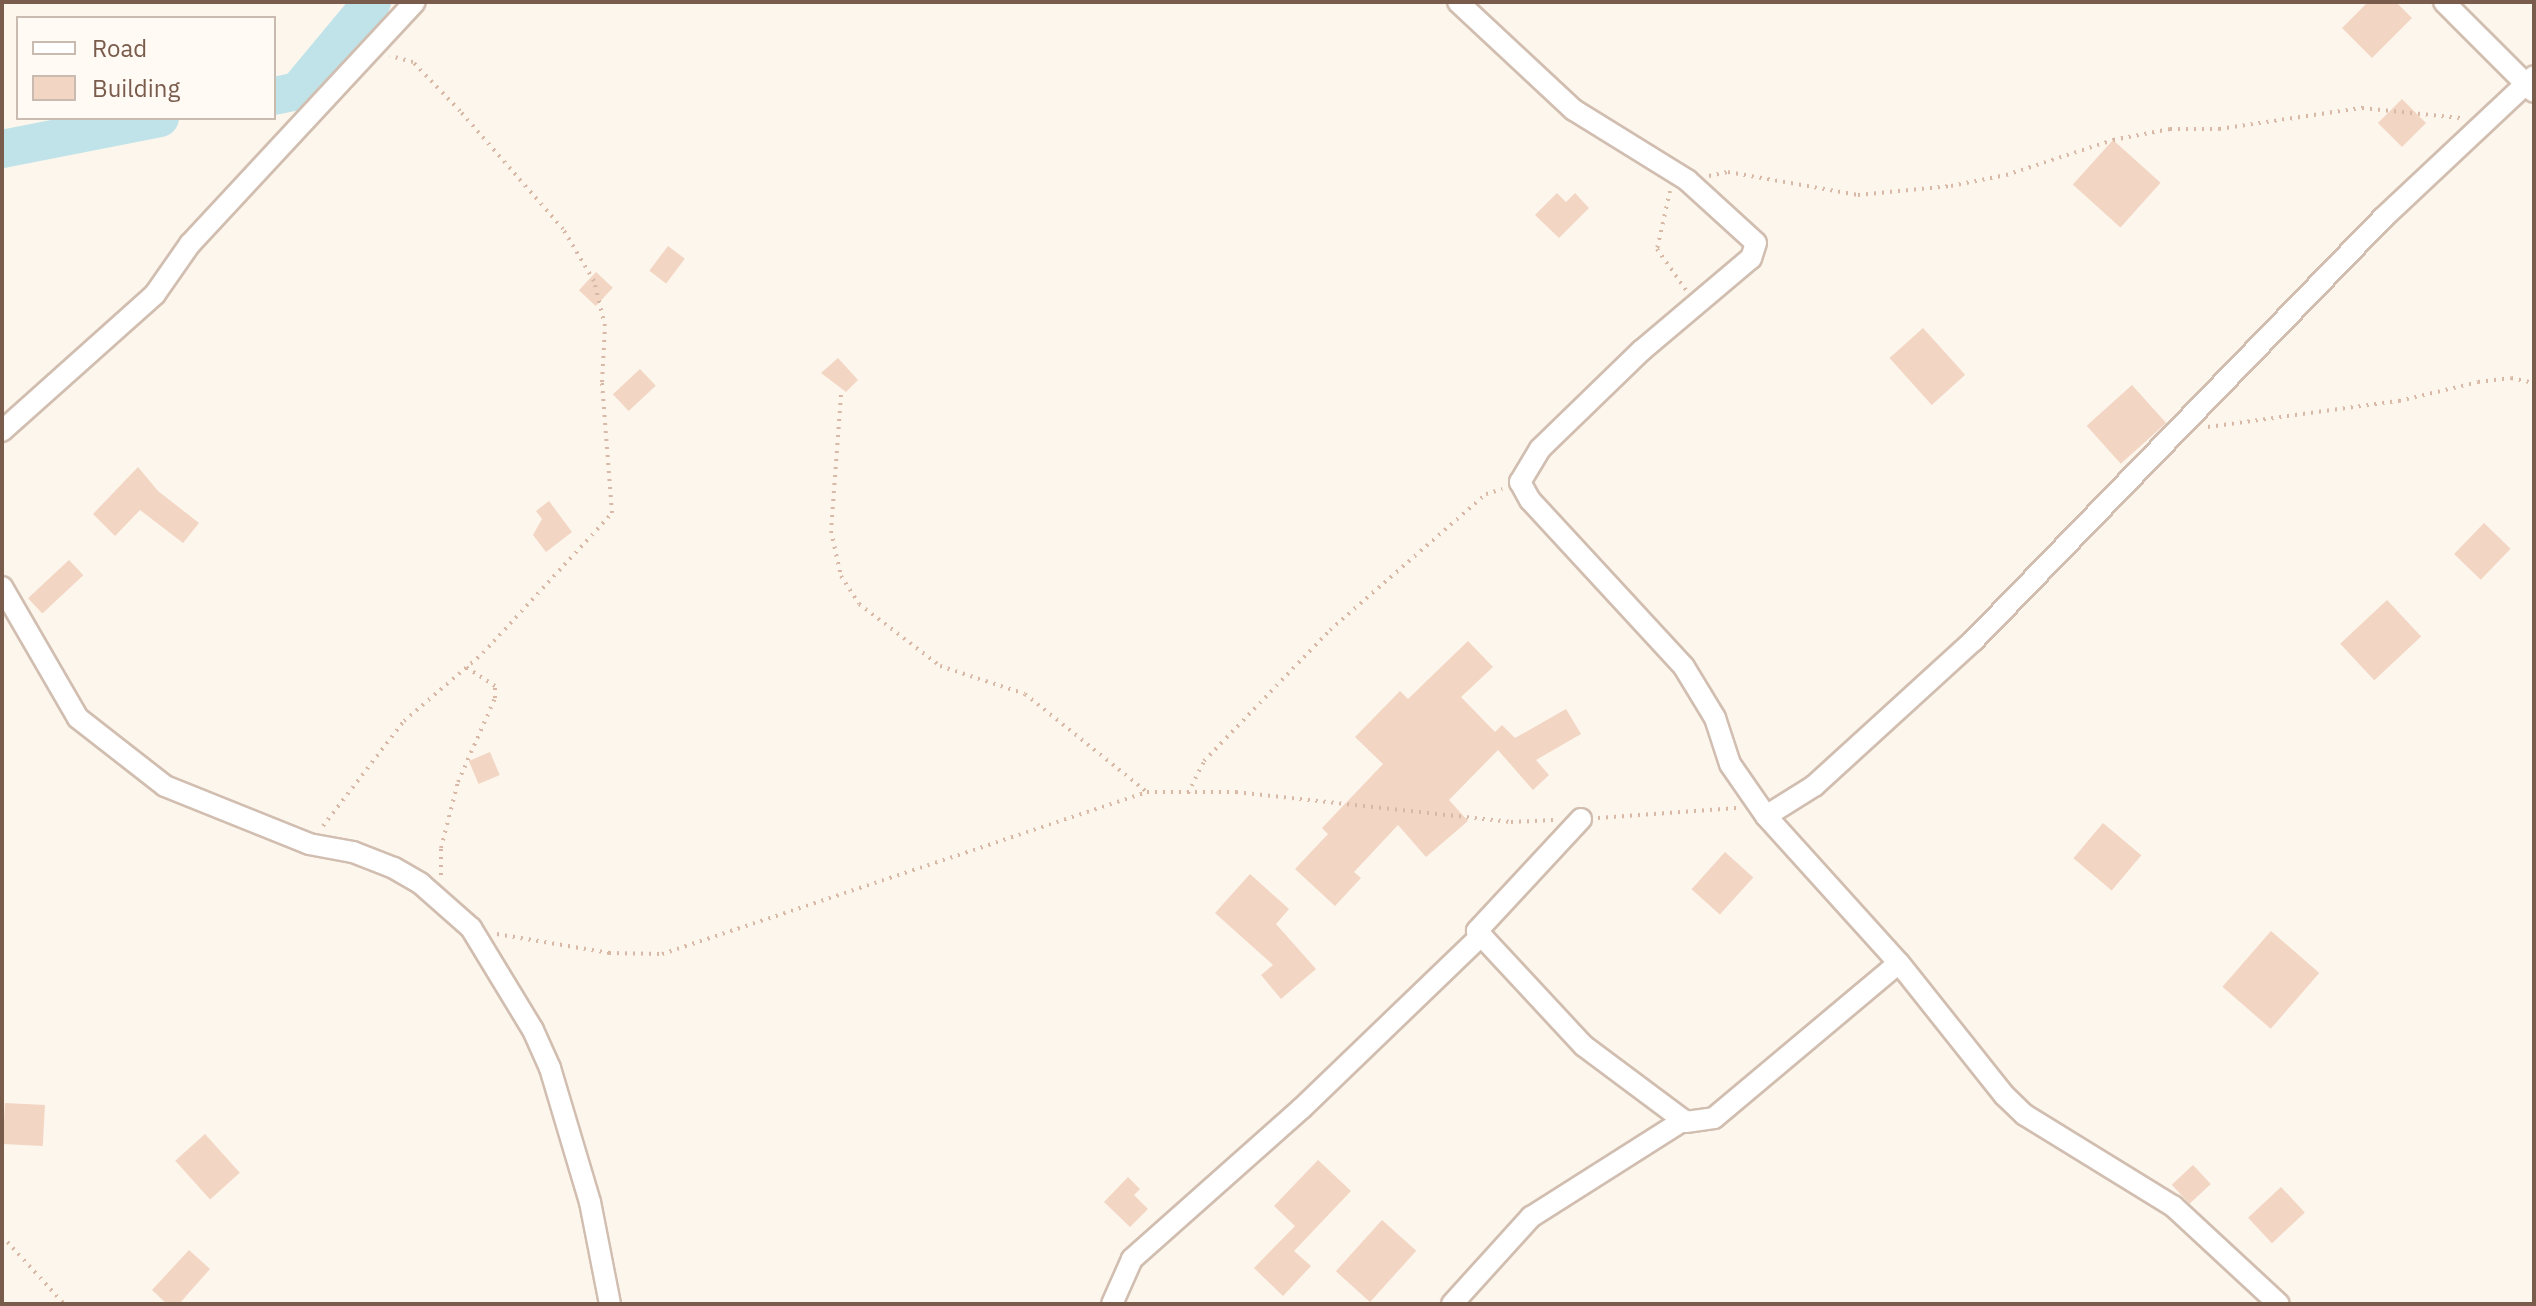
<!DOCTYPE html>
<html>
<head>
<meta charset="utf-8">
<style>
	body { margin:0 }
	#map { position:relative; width:2536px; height:1306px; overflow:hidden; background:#fdf6ec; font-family:"IBM Plex Sans",sans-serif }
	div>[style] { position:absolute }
	.river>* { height:38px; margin:-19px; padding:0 19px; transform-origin:19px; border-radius:19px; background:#bfe3e8 }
	.building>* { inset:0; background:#f3d5c3; transform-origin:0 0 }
	.path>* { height:4px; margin-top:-2px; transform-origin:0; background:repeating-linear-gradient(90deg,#d9b8a5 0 2px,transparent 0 8px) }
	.roads { filter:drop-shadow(2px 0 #d1beb0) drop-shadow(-2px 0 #d1beb0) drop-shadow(0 2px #d1beb0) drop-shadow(0 -2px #d1beb0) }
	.street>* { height:20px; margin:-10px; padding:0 10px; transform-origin:10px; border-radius:10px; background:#fff }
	span { translate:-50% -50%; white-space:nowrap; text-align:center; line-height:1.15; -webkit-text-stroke:6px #fffaf3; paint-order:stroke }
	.frame { position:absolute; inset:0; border:4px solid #7a5c4d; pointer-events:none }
	.legend { position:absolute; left:16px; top:16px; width:260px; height:104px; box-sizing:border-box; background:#fffaf3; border:2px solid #cabbb1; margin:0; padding:10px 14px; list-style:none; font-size:24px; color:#7a5c4d }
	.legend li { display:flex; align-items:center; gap:16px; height:40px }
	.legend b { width:40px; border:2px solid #cabbb1 }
</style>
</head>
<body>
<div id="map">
	<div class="river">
		<div style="left:274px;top:96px;width:25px;rotate:-12deg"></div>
		<div style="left:298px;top:91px;width:116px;rotate:-50.3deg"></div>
		<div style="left:2px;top:149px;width:161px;rotate:-11.1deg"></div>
	</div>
	<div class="building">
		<div style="clip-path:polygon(2368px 2px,2396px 2px,2412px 18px,2372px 58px,2342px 28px)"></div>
		<div style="left:2402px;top:99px;width:34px;height:34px;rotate:45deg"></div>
		<div style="left:2113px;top:140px;width:64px;height:60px;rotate:42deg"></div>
		<div style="clip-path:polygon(1557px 193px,1566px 202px,1575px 193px,1589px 208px,1559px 238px,1535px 215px)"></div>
		<div style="left:668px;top:246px;width:21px;height:31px;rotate:37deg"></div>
		<div style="left:596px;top:272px;width:23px;height:25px;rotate:43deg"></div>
		<div style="left:1923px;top:328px;width:63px;height:45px;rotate:48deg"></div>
		<div style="clip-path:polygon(838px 358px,858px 380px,846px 392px,821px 373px)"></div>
		<div style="left:640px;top:369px;width:23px;height:37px;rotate:47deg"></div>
		<div style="left:2132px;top:385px;width:51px;height:61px;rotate:48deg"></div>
		<div style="clip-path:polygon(138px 467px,158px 491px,199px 523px,183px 543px,140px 510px,115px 536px,93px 514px)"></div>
		<div style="clip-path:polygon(549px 501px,572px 532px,546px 552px,533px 535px,542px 519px,536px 511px)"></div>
		<div style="left:2484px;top:523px;width:37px;height:43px;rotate:44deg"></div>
		<div style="left:69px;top:560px;width:21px;height:56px;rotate:47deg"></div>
		<div style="left:2387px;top:600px;width:50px;height:64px;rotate:47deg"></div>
		<div style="clip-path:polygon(1468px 641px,1493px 667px,1461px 697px,1495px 732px,1502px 725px,1515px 738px,1566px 709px,1581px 734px,1536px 760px,1549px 775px,1533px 790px,1498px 750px,1449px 800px,1468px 821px,1426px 857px,1398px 825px,1354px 872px,1361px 878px,1335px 906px,1295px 869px,1328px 834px,1322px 828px,1383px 764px,1355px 737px,1400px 691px,1408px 699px)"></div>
		<div style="left:490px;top:752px;width:25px;height:23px;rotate:67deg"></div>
		<div style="left:2103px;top:823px;width:50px;height:46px;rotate:40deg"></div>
		<div style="left:1725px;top:852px;width:38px;height:50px;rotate:42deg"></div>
		<div style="clip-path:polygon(1250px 874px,1289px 909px,1276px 924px,1316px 969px,1281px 999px,1261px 975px,1273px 965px,1215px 913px)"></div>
		<div style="left:2271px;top:931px;width:64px;height:74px;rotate:41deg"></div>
		<div style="left:5px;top:1103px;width:40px;height:41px;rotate:3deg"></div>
		<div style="left:205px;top:1134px;width:52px;height:40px;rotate:48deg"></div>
		<div style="clip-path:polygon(1318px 1160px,1351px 1191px,1294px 1251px,1311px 1266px,1283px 1296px,1254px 1268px,1295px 1226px,1274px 1206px)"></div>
		<div style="left:2193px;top:1165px;width:26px;height:29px;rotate:47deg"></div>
		<div style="clip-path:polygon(1128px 1177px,1140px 1189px,1134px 1195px,1148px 1209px,1130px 1227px,1104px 1202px)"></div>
		<div style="left:2281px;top:1187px;width:35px;height:45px;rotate:47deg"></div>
		<div style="left:1382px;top:1220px;width:46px;height:69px;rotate:42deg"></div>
		<div style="clip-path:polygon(189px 1250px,210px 1269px,179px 1304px,167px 1304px,152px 1290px)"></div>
	</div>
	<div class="path">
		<div style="left:1709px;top:176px;width:19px;rotate:-12deg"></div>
		<div style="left:1728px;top:172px;width:132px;rotate:10deg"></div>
		<div style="left:1858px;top:195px;width:93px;rotate:-5.5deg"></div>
		<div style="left:1951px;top:186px;width:56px;rotate:-11.3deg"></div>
		<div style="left:2006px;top:175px;width:113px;rotate:-18.1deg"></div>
		<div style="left:2113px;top:140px;width:58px;rotate:-10.9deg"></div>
		<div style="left:2170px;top:129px;width:49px"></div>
		<div style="left:2219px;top:129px;width:145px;rotate:-8.4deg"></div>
		<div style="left:2362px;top:108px;width:99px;rotate:5.8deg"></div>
		<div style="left:1670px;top:191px;width:59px;rotate:102.6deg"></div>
		<div style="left:1657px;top:249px;width:50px;rotate:54.7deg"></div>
		<div style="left:841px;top:395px;width:136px;rotate:94.2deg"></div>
		<div style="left:831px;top:531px;width:46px;rotate:77.5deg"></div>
		<div style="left:841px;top:576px;width:33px;rotate:57deg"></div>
		<div style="left:859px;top:604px;width:102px;rotate:37.4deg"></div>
		<div style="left:940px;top:666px;width:89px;rotate:18.2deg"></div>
		<div style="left:1025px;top:694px;width:156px;rotate:38.8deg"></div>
		<div style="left:2208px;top:427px;width:193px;rotate:-7.8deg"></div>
		<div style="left:2399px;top:401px;width:81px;rotate:-13.5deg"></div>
		<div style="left:2478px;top:382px;width:33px;rotate:-7deg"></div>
		<div style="left:2511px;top:378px;width:24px;rotate:12deg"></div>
		<div style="left:1188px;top:793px;width:36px;rotate:-63deg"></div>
		<div style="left:1204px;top:761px;width:182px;rotate:-46.1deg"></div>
		<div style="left:1330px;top:630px;width:207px;rotate:-41.1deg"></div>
		<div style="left:1486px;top:494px;width:17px;rotate:-17deg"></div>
		<div style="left:1598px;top:818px;width:139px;rotate:-4.1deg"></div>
		<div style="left:323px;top:826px;width:133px;rotate:-52.4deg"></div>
		<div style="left:404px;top:721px;width:104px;rotate:-40.7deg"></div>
		<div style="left:483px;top:653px;width:190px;rotate:-47.3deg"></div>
		<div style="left:612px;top:513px;width:131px;rotate:-94.4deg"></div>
		<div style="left:602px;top:382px;width:56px;rotate:-86.9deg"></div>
		<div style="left:605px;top:326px;width:46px;rotate:-103.7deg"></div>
		<div style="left:594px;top:281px;width:61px;rotate:-120.8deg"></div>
		<div style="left:563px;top:229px;width:157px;rotate:-131.1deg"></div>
		<div style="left:460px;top:111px;width:68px;rotate:-133.8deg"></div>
		<div style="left:413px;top:62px;width:24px;rotate:-165deg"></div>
		<div style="left:441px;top:875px;width:27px;rotate:-90deg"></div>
		<div style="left:441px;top:848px;width:68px;rotate:-75.6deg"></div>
		<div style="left:458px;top:782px;width:92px;rotate:-66.2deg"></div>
		<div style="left:495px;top:698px;width:12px;rotate:-90deg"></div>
		<div style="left:495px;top:686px;width:35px;rotate:-147deg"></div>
		<div style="left:497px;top:934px;width:114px;rotate:9.6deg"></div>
		<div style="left:609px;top:953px;width:53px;rotate:1.1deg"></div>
		<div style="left:662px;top:954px;width:511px;rotate:-18.47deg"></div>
		<div style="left:1147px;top:792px;width:89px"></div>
		<div style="left:1236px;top:792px;width:277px;rotate:6.2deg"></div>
		<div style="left:1511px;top:822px;width:42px;rotate:-2.7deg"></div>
		<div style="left:2px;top:1236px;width:92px;rotate:47.6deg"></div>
	</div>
	<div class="roads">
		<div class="street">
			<div style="left:1458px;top:2px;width:158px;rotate:43deg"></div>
			<div style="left:1574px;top:110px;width:133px;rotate:31.8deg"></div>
			<div style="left:1687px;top:180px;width:93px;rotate:42.4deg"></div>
			<div style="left:1756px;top:243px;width:16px;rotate:108deg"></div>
			<div style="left:1751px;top:258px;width:143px;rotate:139.8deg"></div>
			<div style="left:1642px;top:350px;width:142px;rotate:135.9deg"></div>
			<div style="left:1540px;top:449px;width:39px;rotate:121deg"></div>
			<div style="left:1520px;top:482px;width:21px;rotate:61deg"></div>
			<div style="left:1530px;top:500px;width:227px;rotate:47.3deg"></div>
			<div style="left:1684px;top:667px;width:60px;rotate:58.7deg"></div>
			<div style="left:1715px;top:718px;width:48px;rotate:71.9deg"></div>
			<div style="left:1730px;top:764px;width:63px;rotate:55.3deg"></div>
			<div style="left:1766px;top:816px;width:198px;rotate:47.9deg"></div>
			<div style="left:1899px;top:963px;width:169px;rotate:51.5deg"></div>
			<div style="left:2004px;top:1095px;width:29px;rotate:44deg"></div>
			<div style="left:2025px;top:1115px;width:174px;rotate:31.6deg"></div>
			<div style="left:2173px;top:1206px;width:144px;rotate:42.8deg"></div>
			<div style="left:2444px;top:2px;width:127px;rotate:45deg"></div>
			<div style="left:2px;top:431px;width:205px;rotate:-41.8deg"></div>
			<div style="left:155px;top:294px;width:61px;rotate:-55deg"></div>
			<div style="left:190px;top:244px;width:330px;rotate:-47.1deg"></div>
			<div style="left:2px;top:587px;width:151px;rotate:59.9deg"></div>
			<div style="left:78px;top:718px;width:110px;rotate:38deg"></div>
			<div style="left:165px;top:786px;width:155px;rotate:21.9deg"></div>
			<div style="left:309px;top:844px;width:45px;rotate:10.3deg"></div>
			<div style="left:353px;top:852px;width:44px;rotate:21.3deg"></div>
			<div style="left:394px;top:868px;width:30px;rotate:30deg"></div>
			<div style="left:420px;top:883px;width:68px;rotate:41.4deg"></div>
			<div style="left:471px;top:928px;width:119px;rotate:58.7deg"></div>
			<div style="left:533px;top:1030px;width:42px;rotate:65.9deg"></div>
			<div style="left:550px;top:1068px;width:140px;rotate:73.4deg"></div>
			<div style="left:590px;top:1202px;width:104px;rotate:78.9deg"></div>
			<div style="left:1766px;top:816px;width:57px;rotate:-32deg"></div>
			<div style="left:1814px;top:786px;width:215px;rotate:-42.4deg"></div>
			<div style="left:1973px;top:641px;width:589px;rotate:-45.89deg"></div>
			<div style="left:2383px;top:218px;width:207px;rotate:-43.2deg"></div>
			<div style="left:1581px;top:819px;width:153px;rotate:132.9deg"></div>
			<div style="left:1477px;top:931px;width:157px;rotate:47.1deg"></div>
			<div style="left:1584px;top:1046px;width:127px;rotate:36.7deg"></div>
			<div style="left:1686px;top:1122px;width:28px;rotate:-8deg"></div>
			<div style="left:1714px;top:1118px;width:241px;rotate:-40deg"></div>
			<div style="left:1112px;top:1304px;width:49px;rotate:-66deg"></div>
			<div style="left:1132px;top:1259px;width:227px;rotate:-41.6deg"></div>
			<div style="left:1302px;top:1108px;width:248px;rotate:-43.9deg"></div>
			<div style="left:1452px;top:1304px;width:118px;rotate:-47.8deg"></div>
			<div style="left:1531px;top:1217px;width:181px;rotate:-32.4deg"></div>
		</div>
	</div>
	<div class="frame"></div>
	<ul class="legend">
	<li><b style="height:10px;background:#fff"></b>Road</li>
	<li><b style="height:22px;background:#f3d5c3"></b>Building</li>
	</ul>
</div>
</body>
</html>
